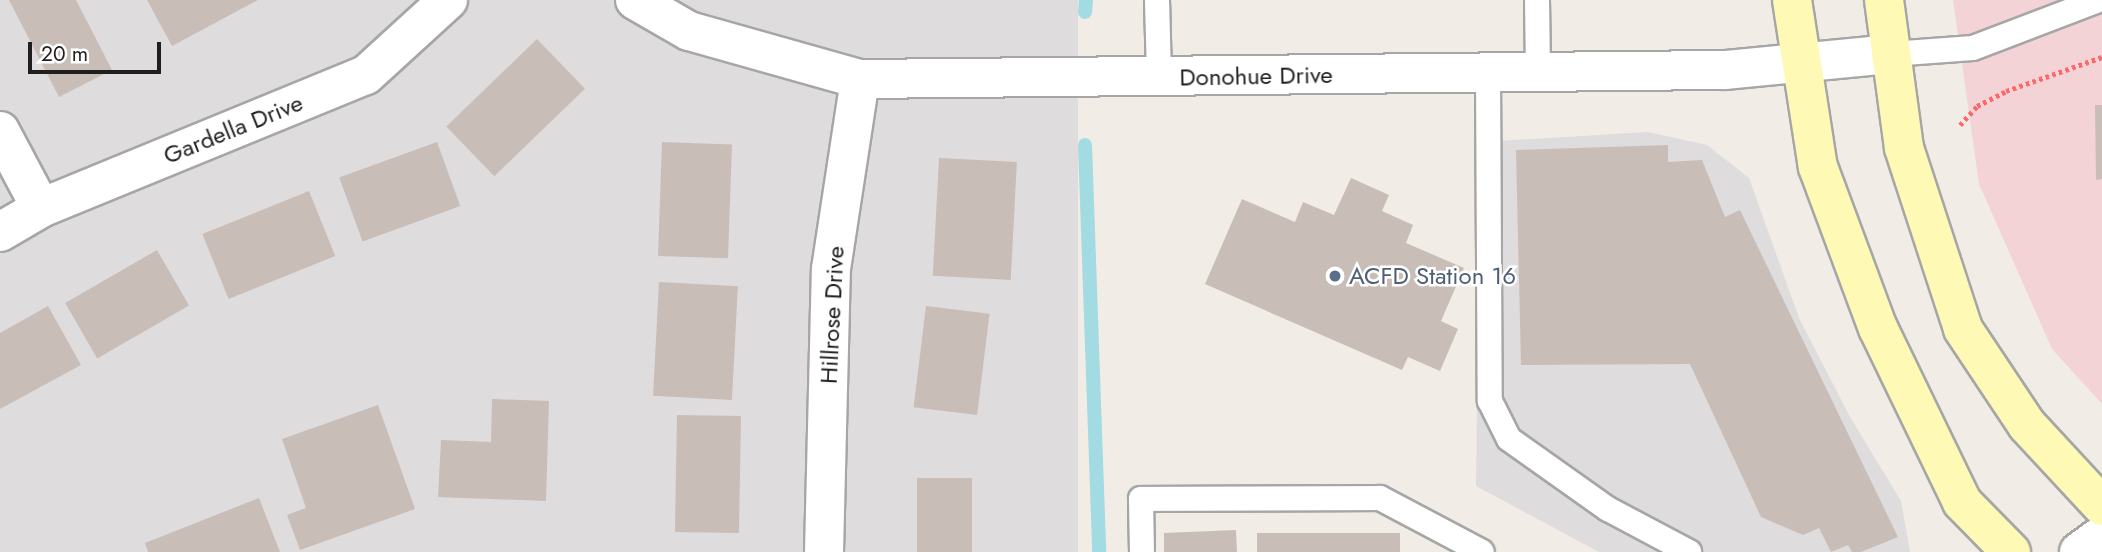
<!DOCTYPE html>
<html>
<head>
<meta charset="utf-8">
<style>
	body { margin:0 }
	#map { position:relative; width:2102px; height:552px; overflow:hidden; background:#f1ece5; font-family:Jost,sans-serif }
	div>[style] { position:absolute }
	.residential>* { inset:0; background:#dedcdd; transform-origin:0 0 }
	.commercial>* { inset:0; background:#f3d3d6 }
	.stream>* { height:14px; margin:-7px; padding:0 7px; transform-origin:7px; border-radius:7px; background:#a2dbe2 }
	.building>* { inset:0; background:#c9bdb8; transform-origin:0 0 }
	.path>* { height:4.5px; margin-top:-2.25px; transform-origin:0; background:repeating-linear-gradient(90deg,#ff686a 0 3.5px,transparent 0 7px) }
	.roads { filter:drop-shadow(2px 0 #a6a6a6) drop-shadow(-2px 0 #a6a6a6) drop-shadow(0 2px #a6a6a6) drop-shadow(0 -2px #a6a6a6) }
	.lane>* { height:24px; margin:-12px; padding:0 12px; transform-origin:12px; border-radius:12px; background:#fff }
	.street>* { height:38px; margin:-19px; padding:0 19px; transform-origin:19px; border-radius:19px; background:#fff }
	.secondary>* { height:38px; margin:-19px; padding:0 19px; transform-origin:19px; border-radius:19px; background:#fefab6 }
	.dots>* { width:19px; height:19px; translate:-50% -50%; box-sizing:border-box; border:4px solid #fff; border-radius:50% }
	span { translate:-50% -50%; white-space:nowrap; text-align:center; line-height:1.15; -webkit-text-stroke:5px #fff; paint-order:stroke }
	.street-label { font-size:24px; color:#1f1f1f }
	.service-label { font-size:24px; color:#4e5e75 }
	.left { translate:0 -50%; text-align:left }
	.scale { position:absolute; left:28px; top:42px; width:133px; height:32px; box-sizing:border-box; border:4px solid #1f1f1f; border-top:0; padding-left:9px; font-size:21px; line-height:24px; white-space:nowrap; color:#1f1f1f; -webkit-text-stroke:5px #fff; paint-order:stroke }
</style>
</head>
<body>
<div id="map">
	<div class="residential">
		<div style="left:0;top:0;width:1078px;height:552px"></div>
		<div style="clip-path:polygon(1648px 132px,1707px 145px,1749px 178px,1799px 318px,1850px 417px,1901px 501px,1910px 552px,1599px 552px,1476px 486px,1480px 142px)"></div>
	</div>
	<div class="commercial">
		<div style="clip-path:polygon(1953px 0,2102px 0,2102px 404px,2052px 349px,1979px 184px)"></div>
	</div>
	<div class="stream">
		<div style="left:1085px;top:12px;width:12px;rotate:-85deg"></div>
		<div style="left:1085px;top:145px;width:407px;rotate:88deg"></div>
	</div>
	<div class="building">
		<div style="clip-path:polygon(9px 0,76px 0,112px 70px,59px 97px)"></div>
		<div style="clip-path:polygon(147px 0,258px 0,172px 46px)"></div>
		<div style="left:537px;top:39px;width:69px;height:126px;rotate:46deg"></div>
		<div style="clip-path:polygon(2095px 105px,2102px 105px,2102px 179px,2096px 180px)"></div>
		<div style="left:437px;top:142px;width:68px;height:104px;rotate:70deg"></div>
		<div style="left:662px;top:142px;width:70px;height:114px;rotate:2deg"></div>
		<div style="clip-path:polygon(1668px 145px,1668px 162px,1702px 160px,1725px 217px,1740px 210px,1898px 537px,1861px 552px,1852px 552px,1848px 545px,1831px 552px,1819px 528px,1803px 535px,1761px 517px,1690px 364px,1521px 365px,1516px 150px)"></div>
		<div style="left:939px;top:158px;width:78px;height:118px;rotate:3deg"></div>
		<div style="clip-path:polygon(1351px 178px,1389px 195px,1382px 211px,1413px 225px,1406px 243px,1464px 268px,1441px 321px,1458px 329px,1440px 371px,1408px 357px,1402px 370px,1205px 284px,1242px 199px,1295px 222px,1303px 202px,1334px 215px)"></div>
		<div style="left:309px;top:191px;width:70px;height:115px;rotate:68deg"></div>
		<div style="left:157px;top:250px;width:64px;height:106px;rotate:60deg"></div>
		<div style="left:659px;top:282px;width:79px;height:114px;rotate:3deg"></div>
		<div style="clip-path:polygon(48px 306px,81px 365px,0 409px,0 333px)"></div>
		<div style="left:926px;top:306px;width:64px;height:102px;rotate:7deg"></div>
		<div style="clip-path:polygon(492px 399px,549px 401px,546px 501px,438px 497px,441px 440px,491px 442px)"></div>
		<div style="clip-path:polygon(378px 405px,415px 509px,300px 550px,287px 515px,306px 508px,282px 439px)"></div>
		<div style="left:677px;top:415px;width:64px;height:117px;rotate:1deg"></div>
		<div style="left:917px;top:478px;width:55px;height:74px"></div>
		<div style="clip-path:polygon(259px 498px,280px 552px,148px 552px,145px 543px)"></div>
		<div style="clip-path:polygon(1236px 530px,1237px 552px,1164px 552px,1164px 533px)"></div>
		<div style="left:1257px;top:533px;width:143px;height:19px"></div>
	</div>
	<div class="path">
		<div style="left:1960px;top:125px;width:25px;rotate:-48deg"></div>
		<div style="left:1977px;top:106px;width:33px;rotate:-27deg"></div>
		<div style="left:2006px;top:91px;width:102px;rotate:-19.5deg"></div>
	</div>
	<div class="roads">
		<div class="lane">
			<div style="left:1157px;top:0;width:78px;rotate:88.5deg"></div>
			<div style="left:1537px;top:0;width:71px;rotate:89.2deg"></div>
			<div style="left:1891px;top:54px;width:82px;rotate:-4.2deg"></div>
			<div style="left:1973px;top:48px;width:135px;rotate:-20.9deg"></div>
			<div style="left:1488px;top:72px;width:329px;rotate:89.7deg"></div>
			<div style="left:1490px;top:401px;width:42px;rotate:63.4deg"></div>
			<div style="left:1509px;top:439px;width:121px;rotate:35.3deg"></div>
			<div style="left:1608px;top:509px;width:92px;rotate:28deg"></div>
			<div style="left:1142px;top:552px;width:53px;rotate:-91.1deg"></div>
			<div style="left:1141px;top:499px;width:239px;rotate:-0.2deg"></div>
			<div style="left:1380px;top:498px;width:115px;rotate:27.9deg"></div>
		</div>
		<div class="street">
			<div style="left:635px;top:0;width:62px;rotate:29.9deg"></div>
			<div style="left:689px;top:31px;width:178px;rotate:15.7deg"></div>
			<div style="left:860px;top:79px;width:865px;rotate:-0.6deg"></div>
			<div style="left:1725px;top:70px;width:167px;rotate:-5.5deg"></div>
			<div style="left:0;top:131px;width:87px;rotate:62deg"></div>
			<div style="left:0;top:232px;width:48px;rotate:-30.3deg"></div>
			<div style="left:41px;top:208px;width:351px;rotate:-22.3deg"></div>
			<div style="left:366px;top:75px;width:111px;rotate:-42.4deg"></div>
			<div style="left:824px;top:552px;width:283px;rotate:-88.6deg"></div>
			<div style="left:831px;top:269px;width:192px;rotate:-81.3deg"></div>
			<div style="left:2079px;top:552px;width:29px;rotate:-36deg"></div>
		</div>
		<div class="secondary">
			<div style="left:1792px;top:0;width:169px;rotate:81.2deg"></div>
			<div style="left:1818px;top:167px;width:172px;rotate:69.6deg"></div>
			<div style="left:1878px;top:328px;width:193px;rotate:64.2deg"></div>
			<div style="left:1962px;top:502px;width:70px;rotate:45.6deg"></div>
			<div style="left:1884px;top:0;width:149px;rotate:82.3deg"></div>
			<div style="left:1904px;top:148px;width:190px;rotate:71.9deg"></div>
			<div style="left:1963px;top:329px;width:115px;rotate:56.3deg"></div>
			<div style="left:2027px;top:425px;width:110px;rotate:47.2deg"></div>
		</div>
	</div>
	<div class="dots">
		<div style="left:1335px;top:276px;background:#5c6f8a"></div>
	</div>
	<div class="street-label">
		<span style="left:1256px;top:76px;rotate:-1deg">Donohue Drive</span>
		<span style="left:233px;top:129px;rotate:-22deg">Gardella Drive</span>
		<span style="left:832px;top:315px;rotate:-87deg">Hillrose Drive</span>
	</div>
	<div class="service-label">
		<span class="left" style="left:1349px;top:276px">ACFD Station 16</span>
	</div>
	<div class="scale">20 m</div>
</div>
</body>
</html>
